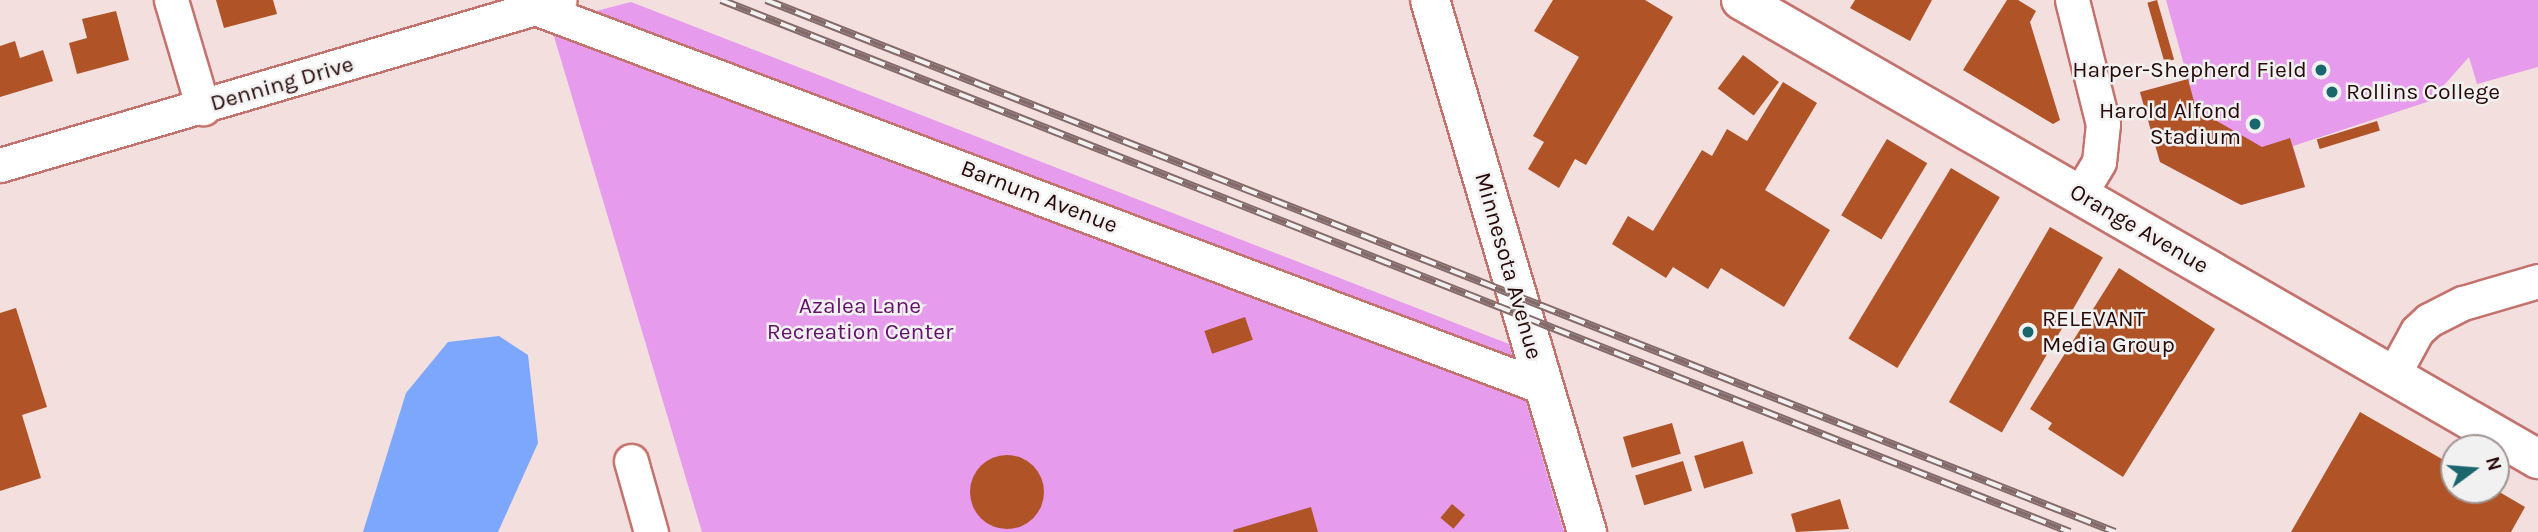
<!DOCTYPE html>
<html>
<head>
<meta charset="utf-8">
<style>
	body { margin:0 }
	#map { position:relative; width:2538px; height:532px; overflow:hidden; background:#f2dfde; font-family:Karla,sans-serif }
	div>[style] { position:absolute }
	.green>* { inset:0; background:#e69bec }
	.water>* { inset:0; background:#7da6fd }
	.building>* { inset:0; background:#b05326; transform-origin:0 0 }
	.round { border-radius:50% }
	.roads { filter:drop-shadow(2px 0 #c4726d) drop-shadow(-2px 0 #c4726d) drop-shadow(0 2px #c4726d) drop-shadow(0 -2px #c4726d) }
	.street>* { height:33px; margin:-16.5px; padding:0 16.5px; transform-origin:16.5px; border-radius:16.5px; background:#fff }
	.secondary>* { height:38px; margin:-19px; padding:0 19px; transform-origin:19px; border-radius:19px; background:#fff }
	.primary>* { height:38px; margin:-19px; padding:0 19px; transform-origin:19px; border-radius:19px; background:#fff }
	.rail>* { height:8px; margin-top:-4px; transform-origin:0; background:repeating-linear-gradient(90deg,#f1f1f1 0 16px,#846b6a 0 32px); box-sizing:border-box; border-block:2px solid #846b6a }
	.dots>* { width:19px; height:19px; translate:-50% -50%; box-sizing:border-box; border:4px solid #f1f1f1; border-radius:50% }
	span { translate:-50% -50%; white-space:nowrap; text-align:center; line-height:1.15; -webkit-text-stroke:5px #f1f1f1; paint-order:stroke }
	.poi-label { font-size:23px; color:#290a09 }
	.right { translate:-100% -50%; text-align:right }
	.left { translate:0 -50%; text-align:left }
	.street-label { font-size:23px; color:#290a09 }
	.park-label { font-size:23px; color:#650f6d }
	.north { position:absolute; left:2440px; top:434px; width:70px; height:70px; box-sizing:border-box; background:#f1f1f1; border:2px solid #a19594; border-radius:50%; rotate:74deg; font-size:19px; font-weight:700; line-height:28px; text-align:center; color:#290a09 }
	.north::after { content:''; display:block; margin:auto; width:24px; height:32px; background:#19666d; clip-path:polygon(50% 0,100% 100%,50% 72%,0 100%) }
</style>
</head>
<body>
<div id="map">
	<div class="green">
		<div style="clip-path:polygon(2166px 0,2538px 0,2538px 67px,2477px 84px,2469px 57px,2430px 101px,2293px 146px,2305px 187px,2241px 205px,2160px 162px,2140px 93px,2188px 79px)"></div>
		<div style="clip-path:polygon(631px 2px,1509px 344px,1564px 532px,702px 532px,550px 23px)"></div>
	</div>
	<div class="water">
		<div style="clip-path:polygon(499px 336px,528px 355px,538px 443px,498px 532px,363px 532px,406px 393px,448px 342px)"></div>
	</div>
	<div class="building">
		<div style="clip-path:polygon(216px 0,273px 0,277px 14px,224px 28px)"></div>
		<div style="clip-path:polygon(1553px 0,1645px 0,1673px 17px,1586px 165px,1575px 159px,1559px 188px,1528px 169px,1544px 142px,1533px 136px,1579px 57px,1534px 31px)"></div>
		<div style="clip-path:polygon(1855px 0,1932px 0,1910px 41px,1850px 8px)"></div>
		<div style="clip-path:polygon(2007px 0,2018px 0,2036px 11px,2030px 22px,2060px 120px,2053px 124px,1963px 70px)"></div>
		<div style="left:2157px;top:0;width:62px;height:10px;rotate:74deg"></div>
		<div style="clip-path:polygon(116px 11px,129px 60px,77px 74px,69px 43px,87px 38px,82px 19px)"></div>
		<div style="clip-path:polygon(15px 41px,20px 58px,43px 50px,53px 81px,0 97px,0 46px)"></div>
		<div style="left:1743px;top:55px;width:45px;height:42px;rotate:37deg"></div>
		<div style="clip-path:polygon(2188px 79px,2196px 109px,2262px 147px,2290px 138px,2305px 187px,2241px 205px,2160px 162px,2140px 92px)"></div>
		<div style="clip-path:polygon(1783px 82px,1817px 103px,1765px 190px,1830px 230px,1784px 307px,1721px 268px,1708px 289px,1673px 267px,1666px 278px,1612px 244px,1628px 216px,1653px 231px,1702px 150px,1712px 156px,1727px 129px,1747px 141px)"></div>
		<div style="left:2377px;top:121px;width:10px;height:63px;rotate:73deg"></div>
		<div style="left:1887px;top:139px;width:47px;height:89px;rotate:31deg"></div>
		<div style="left:1951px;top:168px;width:57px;height:199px;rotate:31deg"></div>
		<div style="left:2050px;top:227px;width:61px;height:202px;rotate:30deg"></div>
		<div style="clip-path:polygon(2119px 268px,2215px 329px,2123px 477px,2048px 429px,2052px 423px,2030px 409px)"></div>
		<div style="clip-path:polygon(16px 308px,47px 407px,22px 415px,41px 478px,0 491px,0 313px)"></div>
		<div style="left:1245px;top:317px;width:24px;height:43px;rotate:71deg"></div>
		<div style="clip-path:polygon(2360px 412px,2454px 466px,2454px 490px,2496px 490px,2525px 507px,2511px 532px,2291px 532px)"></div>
		<div style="left:1672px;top:423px;width:32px;height:51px;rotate:74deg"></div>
		<div style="left:1743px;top:441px;width:34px;height:51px;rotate:73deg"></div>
		<div class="round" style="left:970px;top:455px;width:74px;height:74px"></div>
		<div style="left:1683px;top:461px;width:31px;height:50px;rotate:73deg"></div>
		<div style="clip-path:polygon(1840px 499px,1849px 529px,1796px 532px,1791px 514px)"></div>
		<div style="left:1452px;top:504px;width:17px;height:18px;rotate:40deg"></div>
		<div style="clip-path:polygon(1311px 507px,1318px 532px,1234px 532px,1233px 530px)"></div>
	</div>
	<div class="roads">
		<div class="street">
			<div style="left:171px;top:0;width:113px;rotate:73.5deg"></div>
			<div style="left:2072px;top:0;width:128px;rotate:76deg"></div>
			<div style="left:2103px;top:124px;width:38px;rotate:96deg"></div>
			<div style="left:2099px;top:162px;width:39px;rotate:121deg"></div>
			<div style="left:538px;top:9px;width:1071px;rotate:20.62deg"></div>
			<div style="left:0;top:165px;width:583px;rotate:-16.35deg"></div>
			<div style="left:2393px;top:375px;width:50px;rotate:-61.4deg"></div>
			<div style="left:2417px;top:331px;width:16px;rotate:-43deg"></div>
			<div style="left:2429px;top:320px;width:38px;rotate:-27deg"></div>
			<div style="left:2463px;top:303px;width:78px;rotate:-16.3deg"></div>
			<div style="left:631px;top:461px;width:74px;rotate:74.3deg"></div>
		</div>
		<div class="secondary">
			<div style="left:1430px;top:0;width:555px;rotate:73.56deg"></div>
		</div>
		<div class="primary">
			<div style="left:1741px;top:0;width:920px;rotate:29.94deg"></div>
		</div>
	</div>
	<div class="rail">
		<div style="left:721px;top:0;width:1450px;rotate:21.52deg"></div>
		<div style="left:766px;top:0;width:1450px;rotate:21.52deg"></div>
	</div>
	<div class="dots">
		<div style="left:2321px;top:70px;background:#19666d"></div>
		<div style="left:2332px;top:92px;background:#19666d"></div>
		<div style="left:2255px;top:124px;background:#19666d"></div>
		<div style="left:2028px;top:332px;background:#19666d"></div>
	</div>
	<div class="poi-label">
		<span class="right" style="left:2307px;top:70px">Harper-Shepherd Field</span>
		<span class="left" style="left:2346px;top:92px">Rollins College</span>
		<span class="right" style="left:2241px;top:124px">Harold Alfond<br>Stadium</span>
		<span class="left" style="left:2042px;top:332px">RELEVANT<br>Media Group</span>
	</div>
	<div class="street-label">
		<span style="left:282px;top:84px;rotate:-16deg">Denning Drive</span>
		<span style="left:1039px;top:197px;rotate:21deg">Barnum Avenue</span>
		<span style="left:2139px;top:229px;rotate:30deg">Orange Avenue</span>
		<span style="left:1508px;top:266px;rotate:74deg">Minnesota Avenue</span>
	</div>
	<div class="park-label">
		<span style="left:860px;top:319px">Azalea Lane<br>Recreation Center</span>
	</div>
	<div class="north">N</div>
</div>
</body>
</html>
